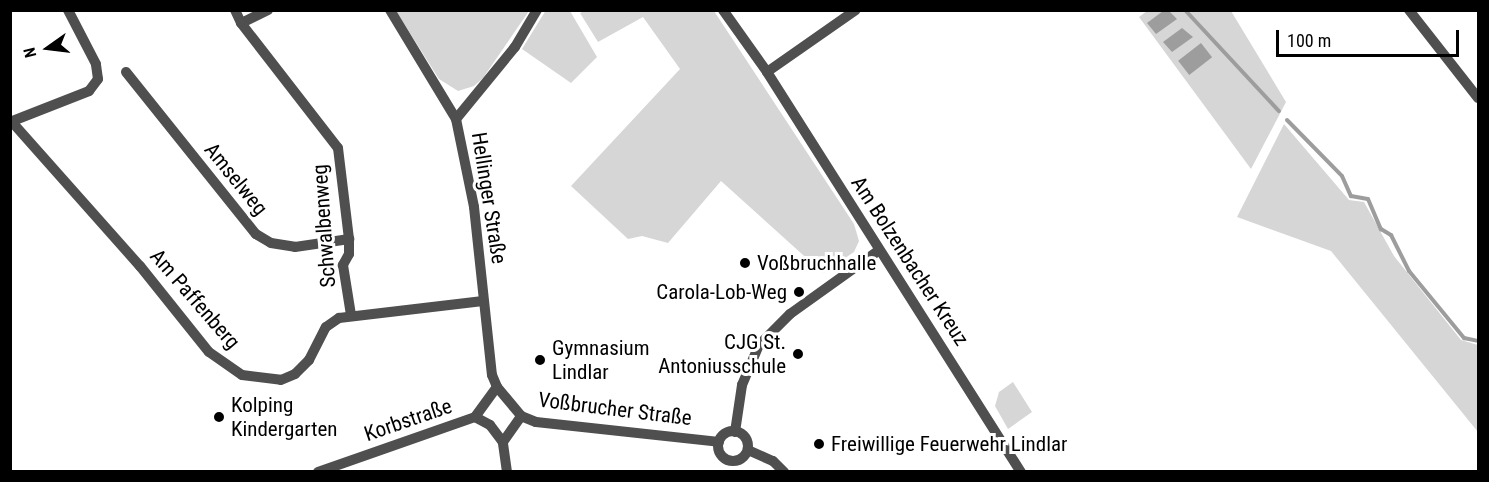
<!DOCTYPE html>
<html>
<head>
<meta charset="utf-8">
<style>
	body { margin:0 }
	#map { position:relative; width:1489px; height:482px; overflow:hidden; background:#fff; font-family:"Roboto Condensed",sans-serif }
	div>[style] { position:absolute }
	.green>* { inset:0; background:#d6d6d6 }
	.water>* { inset:0; background:#9d9d9d; transform-origin:0 0 }
	.stream>* { height:4px; margin:-2px; padding:0 2px; transform-origin:2px; border-radius:2px; background:#9d9d9d }
	.street>* { height:10px; margin:-5px; padding:0 5px; transform-origin:5px; border-radius:5px; background:#4f4f4f }
	.street>.ring { margin:-5px; padding:0; box-sizing:content-box; background:none; border:10px solid #4f4f4f; border-radius:50% }
	.dots>* { width:16px; height:16px; translate:-50% -50%; box-sizing:border-box; border:3px solid #fff; border-radius:50% }
	span { translate:-50% -50%; white-space:nowrap; text-align:center; line-height:1.15; -webkit-text-stroke:6px #fff; paint-order:stroke }
	.street-label { font-size:21px; color:#000 }
	.poi-label { font-size:21px; color:#000 }
	.left { translate:0 -50%; text-align:left }
	.right { translate:-100% -50%; text-align:right }
	.frame { position:absolute; inset:0; border:12px solid #000; pointer-events:none }
	.north { position:absolute; left:18px; top:18px; width:60px; height:60px; -webkit-text-stroke:4px #fff; paint-order:stroke; rotate:256deg; font-size:16px; font-weight:700; line-height:24px; text-align:center; color:#000 }
	.north::after { content:''; display:block; margin:auto; width:21px; height:27px; background:#000; clip-path:polygon(50% 0,100% 100%,50% 72%,0 100%) }
	.scale { position:absolute; left:1276px; top:30px; width:183px; height:27px; box-sizing:border-box; border:3px solid #000; border-top:0; padding-left:8px; font-size:18px; line-height:21px; white-space:nowrap; color:#000; -webkit-text-stroke:4px #fff; paint-order:stroke }
</style>
</head>
<body>
<div id="map">
	<div class="green">
		<div style="clip-path:polygon(546px 10px,570px 11px,597px 57px,571px 83px,522px 49px)"></div>
		<div style="clip-path:polygon(396px 11px,529px 11px,483px 78px,474px 86px,458px 91px,439px 79px)"></div>
		<div style="clip-path:polygon(585px 11px,714px 11px,854px 224px,859px 241px,854px 252px,823px 273px,721px 181px,668px 243px,642px 236px,628px 239px,571px 186px,680px 69px,643px 17px,598px 42px,580px 13px)"></div>
		<div style="clip-path:polygon(1147px 11px,1231px 11px,1286px 102px,1251px 169px,1139px 17px)"></div>
		<div style="clip-path:polygon(1284px 124px,1349px 200px,1364px 202px,1394px 256px,1461px 340px,1478px 345px,1478px 432px,1331px 251px,1237px 217px)"></div>
		<div style="clip-path:polygon(1013px 382px,1032px 412px,1008px 429px,995px 406px,999px 392px)"></div>
	</div>
	<div class="water">
		<div style="clip-path:polygon(1163px 11px,1169px 11px,1177px 19px,1156px 34px,1147px 23px)"></div>
		<div style="clip-path:polygon(1182px 28px,1193px 37px,1172px 52px,1163px 42px)"></div>
		<div style="left:1201px;top:43px;width:18px;height:29px;rotate:52deg"></div>
	</div>
	<div class="stream">
		<div style="left:1185px;top:10px;width:138px;rotate:47.1deg"></div>
		<div style="left:1287px;top:120px;width:78px;rotate:45.5deg"></div>
		<div style="left:1342px;top:176px;width:22px;rotate:66deg"></div>
		<div style="left:1351px;top:196px;width:17px;rotate:10deg"></div>
		<div style="left:1368px;top:199px;width:33px;rotate:67deg"></div>
		<div style="left:1381px;top:229px;width:12px;rotate:31deg"></div>
		<div style="left:1391px;top:235px;width:40px;rotate:63.4deg"></div>
		<div style="left:1409px;top:271px;width:87px;rotate:50.6deg"></div>
		<div style="left:1464px;top:338px;width:14px;rotate:12deg"></div>
	</div>
	<div class="street">
		<div style="left:235px;top:10px;width:14px;rotate:65deg"></div>
		<div style="left:268px;top:10px;width:30px;rotate:154deg"></div>
		<div style="left:241px;top:23px;width:158px;rotate:52.2deg"></div>
		<div style="left:338px;top:148px;width:92px;rotate:83.1deg"></div>
		<div style="left:349px;top:239px;width:15px;rotate:90deg"></div>
		<div style="left:349px;top:254px;width:13px;rotate:119deg"></div>
		<div style="left:343px;top:265px;width:51px;rotate:80.9deg"></div>
		<div style="left:390px;top:10px;width:127px;rotate:58.8deg"></div>
		<div style="left:456px;top:119px;width:90px;rotate:78.4deg"></div>
		<div style="left:474px;top:207px;width:169px;rotate:83.9deg"></div>
		<div style="left:492px;top:375px;width:13px;rotate:67deg"></div>
		<div style="left:497px;top:387px;width:38px;rotate:50deg"></div>
		<div style="left:521px;top:416px;width:16px;rotate:22deg"></div>
		<div style="left:536px;top:422px;width:184px;rotate:6.2deg"></div>
		<div style="left:723px;top:10px;width:76px;rotate:54.6deg"></div>
		<div style="left:767px;top:72px;width:474px;rotate:57.6deg"></div>
		<div style="left:1409px;top:10px;width:112px;rotate:51.9deg"></div>
		<div style="left:126px;top:72px;width:208px;rotate:51.3deg"></div>
		<div style="left:256px;top:234px;width:17px;rotate:31deg"></div>
		<div style="left:271px;top:243px;width:24px;rotate:9deg"></div>
		<div style="left:295px;top:247px;width:55px;rotate:-8.4deg"></div>
		<div style="left:767px;top:72px;width:108px;rotate:-34.9deg"></div>
		<div style="left:456px;top:119px;width:93px;rotate:-50.7deg"></div>
		<div style="left:515px;top:47px;width:43px;rotate:-59.3deg"></div>
		<div style="left:10px;top:122px;width:85px;rotate:-21.4deg"></div>
		<div style="left:89px;top:91px;width:15px;rotate:-53deg"></div>
		<div style="left:98px;top:79px;width:15px;rotate:-98deg"></div>
		<div style="left:96px;top:64px;width:61px;rotate:-117.4deg"></div>
		<div style="left:12px;top:122px;width:193px;rotate:48.4deg"></div>
		<div style="left:140px;top:266px;width:110px;rotate:51.3deg"></div>
		<div style="left:209px;top:352px;width:40px;rotate:34.9deg"></div>
		<div style="left:242px;top:375px;width:39px;rotate:7deg"></div>
		<div style="left:281px;top:380px;width:15px;rotate:-23deg"></div>
		<div style="left:295px;top:374px;width:20px;rotate:-45deg"></div>
		<div style="left:309px;top:360px;width:37px;rotate:-63deg"></div>
		<div style="left:326px;top:327px;width:16px;rotate:-35deg"></div>
		<div style="left:339px;top:318px;width:145px;rotate:-6.7deg"></div>
		<div style="left:475px;top:417px;width:17px;rotate:28deg"></div>
		<div style="left:490px;top:425px;width:21px;rotate:53deg"></div>
		<div class="ring" style="left:718px;top:431px;width:20px;height:20px"></div>
		<div style="left:735px;top:432px;width:48px;rotate:-81.5deg"></div>
		<div style="left:742px;top:385px;width:43px;rotate:-67deg"></div>
		<div style="left:759px;top:345px;width:44px;rotate:-45deg"></div>
		<div style="left:790px;top:314px;width:108px;rotate:-35.6deg"></div>
		<div style="left:748px;top:450px;width:27px;rotate:24deg"></div>
		<div style="left:773px;top:461px;width:16px;rotate:45deg"></div>
		<div style="left:318px;top:472px;width:166px;rotate:-19.3deg"></div>
		<div style="left:475px;top:417px;width:37px;rotate:-54deg"></div>
		<div style="left:507px;top:472px;width:30px;rotate:-98deg"></div>
		<div style="left:503px;top:442px;width:32px;rotate:-55deg"></div>
	</div>
	<div class="dots">
		<div style="left:745px;top:263px;background:#000"></div>
		<div style="left:799px;top:292px;background:#000"></div>
		<div style="left:798px;top:354px;background:#000"></div>
		<div style="left:540px;top:360px;background:#000"></div>
		<div style="left:219px;top:417px;background:#000"></div>
		<div style="left:819px;top:444px;background:#000"></div>
	</div>
	<div class="street-label">
		<span style="left:236px;top:179px;rotate:51deg">Amselweg</span>
		<span style="left:489px;top:198px;rotate:81deg">Hellinger Straße</span>
		<span style="left:324px;top:226px;rotate:-94deg">Schwalbenweg</span>
		<span style="left:910px;top:261px;rotate:57deg">Am Bolzenbacher Kreuz</span>
		<span style="left:195px;top:299px;rotate:49deg">Am Paffenberg</span>
		<span style="left:615px;top:409px;rotate:7deg">Voßbrucher Straße</span>
		<span style="left:408px;top:420px;rotate:-19deg">Korbstraße</span>
	</div>
	<div class="poi-label">
		<span class="left" style="left:757px;top:263px">Voßbruchhalle</span>
		<span class="right" style="left:787px;top:292px">Carola-Lob-Weg</span>
		<span class="right" style="left:786px;top:354px">CJG St.<br>Antoniusschule</span>
		<span class="left" style="left:552px;top:360px">Gymnasium<br>Lindlar</span>
		<span class="left" style="left:231px;top:417px">Kolping<br>Kindergarten</span>
		<span class="left" style="left:831px;top:444px">Freiwillige Feuerwehr Lindlar</span>
	</div>
	<div class="frame"></div>
	<div class="north">N</div>
	<div class="scale">100 m</div>
</div>
</body>
</html>
